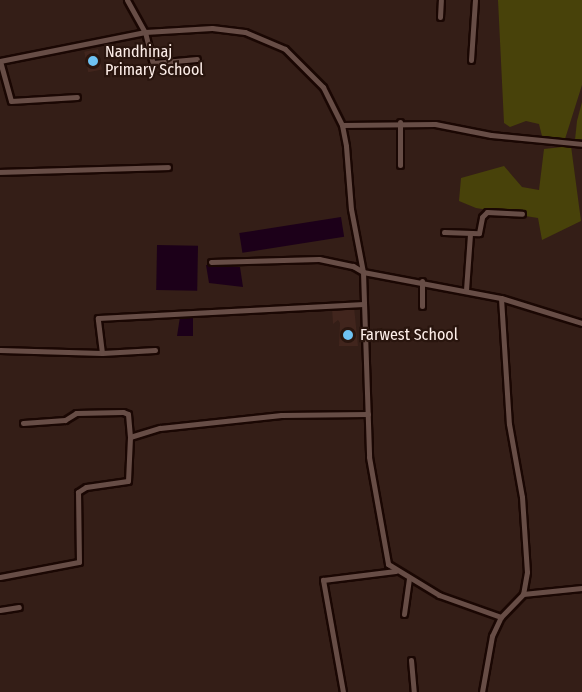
<!DOCTYPE html>
<html>
<head>
<meta charset="utf-8">
<style>
	body { margin:0 }
	#map { position:relative; width:582px; height:692px; overflow:hidden; background:#341e17; font-family:"Fira Sans Condensed",sans-serif }
	div>[style] { position:absolute }
	.built>* { inset:0; background:#41251d; transform-origin:0 0 }
	.green>* { inset:0; background:#48420a }
	.water>* { inset:0; background:#1c0019; transform-origin:0 0 }
	.roads { filter:drop-shadow(2px 0 #1a0703) drop-shadow(-2px 0 #1a0703) drop-shadow(0 2px #1a0703) drop-shadow(0 -2px #1a0703) }
	.street>* { height:5px; margin:-2.5px; padding:0 2.5px; transform-origin:2.5px; border-radius:2.5px; background:#674d46 }
	.dots>* { width:16px; height:16px; translate:-50% -50%; box-sizing:border-box; border:3px solid #29150e; border-radius:50% }
	span { translate:-50% -50%; white-space:nowrap; text-align:center; line-height:1.15; -webkit-text-stroke:4.5px #29150e; paint-order:stroke }
	.poi-label { font-size:16px; color:#feefea }
	.left { translate:0 -50%; text-align:left }
</style>
</head>
<body>
<div id="map">
	<div class="built">
		<div style="left:98px;top:49px;width:21px;height:14px;rotate:79deg"></div>
		<div style="clip-path:polygon(332px 307px,354px 307px,358px 346px,339px 346px,340px 323px,338px 320px,333px 324px)"></div>
	</div>
	<div class="green">
		<div style="clip-path:polygon(498px 0,582px 0,582px 85px,565px 139px,542px 136px,539px 124px,526px 121px,510px 127px,504px 123px)"></div>
		<div style="clip-path:polygon(582px 102px,582px 139px,575px 140px,577px 121px)"></div>
		<div style="clip-path:polygon(571px 146px,581px 221px,542px 240px,538px 218px,476px 208px,459px 201px,461px 178px,504px 166px,522px 187px,539px 190px,544px 149px)"></div>
	</div>
	<div class="water">
		<div style="left:341px;top:217px;width:20px;height:103px;rotate:81deg"></div>
		<div style="left:157px;top:245px;width:41px;height:45px;rotate:1deg"></div>
		<div style="clip-path:polygon(206px 265px,240px 267px,243px 287px,209px 283px)"></div>
		<div style="clip-path:polygon(180px 317px,193px 317px,193px 336px,177px 336px)"></div>
	</div>
	<div class="roads">
		<div class="street">
			<div style="left:127px;top:0;width:37px;rotate:61deg"></div>
			<div style="left:145px;top:32px;width:32px;rotate:76deg"></div>
			<div style="left:153px;top:63px;width:44px;rotate:-5.2deg"></div>
			<div style="left:440px;top:17px;width:17px;rotate:-87deg"></div>
			<div style="left:471px;top:60px;width:60px;rotate:-86.2deg"></div>
			<div style="left:0;top:61px;width:148px;rotate:-11.3deg"></div>
			<div style="left:145px;top:32px;width:67px;rotate:-3.4deg"></div>
			<div style="left:212px;top:28px;width:33px;rotate:7deg"></div>
			<div style="left:245px;top:32px;width:43px;rotate:23deg"></div>
			<div style="left:285px;top:49px;width:54px;rotate:45deg"></div>
			<div style="left:323px;top:87px;width:42px;rotate:63.4deg"></div>
			<div style="left:342px;top:125px;width:21px;rotate:79deg"></div>
			<div style="left:346px;top:146px;width:63px;rotate:85.5deg"></div>
			<div style="left:351px;top:209px;width:64px;rotate:79.2deg"></div>
			<div style="left:363px;top:272px;width:185px;rotate:88.1deg"></div>
			<div style="left:369px;top:457px;width:109px;rotate:79.9deg"></div>
			<div style="left:388px;top:564px;width:60px;rotate:31.3deg"></div>
			<div style="left:439px;top:595px;width:66px;rotate:19.5deg"></div>
			<div style="left:0;top:61px;width:41px;rotate:74.6deg"></div>
			<div style="left:11px;top:101px;width:66px;rotate:-3.5deg"></div>
			<div style="left:400px;top:122px;width:43px;rotate:90deg"></div>
			<div style="left:342px;top:125px;width:93px;rotate:-0.6deg"></div>
			<div style="left:435px;top:124px;width:57px;rotate:11.1deg"></div>
			<div style="left:491px;top:135px;width:91px;rotate:5.6deg"></div>
			<div style="left:0;top:172px;width:168px;rotate:-1.7deg"></div>
			<div style="left:444px;top:232px;width:35px;rotate:2deg"></div>
			<div style="left:479px;top:233px;width:16px;rotate:-79deg"></div>
			<div style="left:482px;top:217px;width:7px;rotate:-45deg"></div>
			<div style="left:487px;top:212px;width:35px;rotate:3deg"></div>
			<div style="left:211px;top:262px;width:108px;rotate:-1.6deg"></div>
			<div style="left:319px;top:259px;width:35px;rotate:12deg"></div>
			<div style="left:353px;top:266px;width:12px;rotate:31deg"></div>
			<div style="left:363px;top:272px;width:140px;rotate:10.7deg"></div>
			<div style="left:501px;top:298px;width:85px;rotate:17.2deg"></div>
			<div style="left:422px;top:281px;width:25px;rotate:90deg"></div>
			<div style="left:466px;top:290px;width:56px;rotate:-85.9deg"></div>
			<div style="left:501px;top:298px;width:126px;rotate:86.4deg"></div>
			<div style="left:509px;top:424px;width:74px;rotate:79.9deg"></div>
			<div style="left:522px;top:497px;width:75px;rotate:86.2deg"></div>
			<div style="left:527px;top:572px;width:22px;rotate:100deg"></div>
			<div style="left:0;top:350px;width:102px;rotate:1.7deg"></div>
			<div style="left:155px;top:350px;width:53px;rotate:176.8deg"></div>
			<div style="left:102px;top:353px;width:35px;rotate:-97deg"></div>
			<div style="left:98px;top:318px;width:266px;rotate:-3deg"></div>
			<div style="left:23px;top:423px;width:42px;rotate:-4.1deg"></div>
			<div style="left:65px;top:420px;width:13px;rotate:-32deg"></div>
			<div style="left:76px;top:413px;width:47px;rotate:-1.2deg"></div>
			<div style="left:123px;top:412px;width:5px;rotate:22deg"></div>
			<div style="left:128px;top:414px;width:23px;rotate:85deg"></div>
			<div style="left:130px;top:437px;width:31px;rotate:-17deg"></div>
			<div style="left:160px;top:428px;width:122px;rotate:-6.1deg"></div>
			<div style="left:281px;top:415px;width:87px;rotate:-0.7deg"></div>
			<div style="left:0;top:577px;width:80px;rotate:-10.8deg"></div>
			<div style="left:79px;top:562px;width:70px;rotate:-90.8deg"></div>
			<div style="left:78px;top:492px;width:9px;rotate:-32deg"></div>
			<div style="left:86px;top:487px;width:42px;rotate:-8.1deg"></div>
			<div style="left:128px;top:481px;width:44px;rotate:-87.4deg"></div>
			<div style="left:0;top:610px;width:19px;rotate:-9deg"></div>
			<div style="left:404px;top:614px;width:36px;rotate:-82deg"></div>
			<div style="left:411px;top:660px;width:32px;rotate:85deg"></div>
			<div style="left:343px;top:692px;width:114px;rotate:-100.1deg"></div>
			<div style="left:323px;top:580px;width:73px;rotate:-7.1deg"></div>
			<div style="left:482px;top:692px;width:57px;rotate:-79.9deg"></div>
			<div style="left:492px;top:636px;width:21px;rotate:-65deg"></div>
			<div style="left:501px;top:617px;width:32px;rotate:-46deg"></div>
			<div style="left:523px;top:594px;width:59px;rotate:-5.8deg"></div>
		</div>
	</div>
	<div class="dots">
		<div style="left:93px;top:61px;background:#6ec2f3"></div>
		<div style="left:348px;top:335px;background:#6ec2f3"></div>
	</div>
	<div class="poi-label">
		<span class="left" style="left:105px;top:61px">Nandhinaj<br>Primary School</span>
		<span class="left" style="left:360px;top:335px">Farwest School</span>
	</div>
</div>
</body>
</html>
